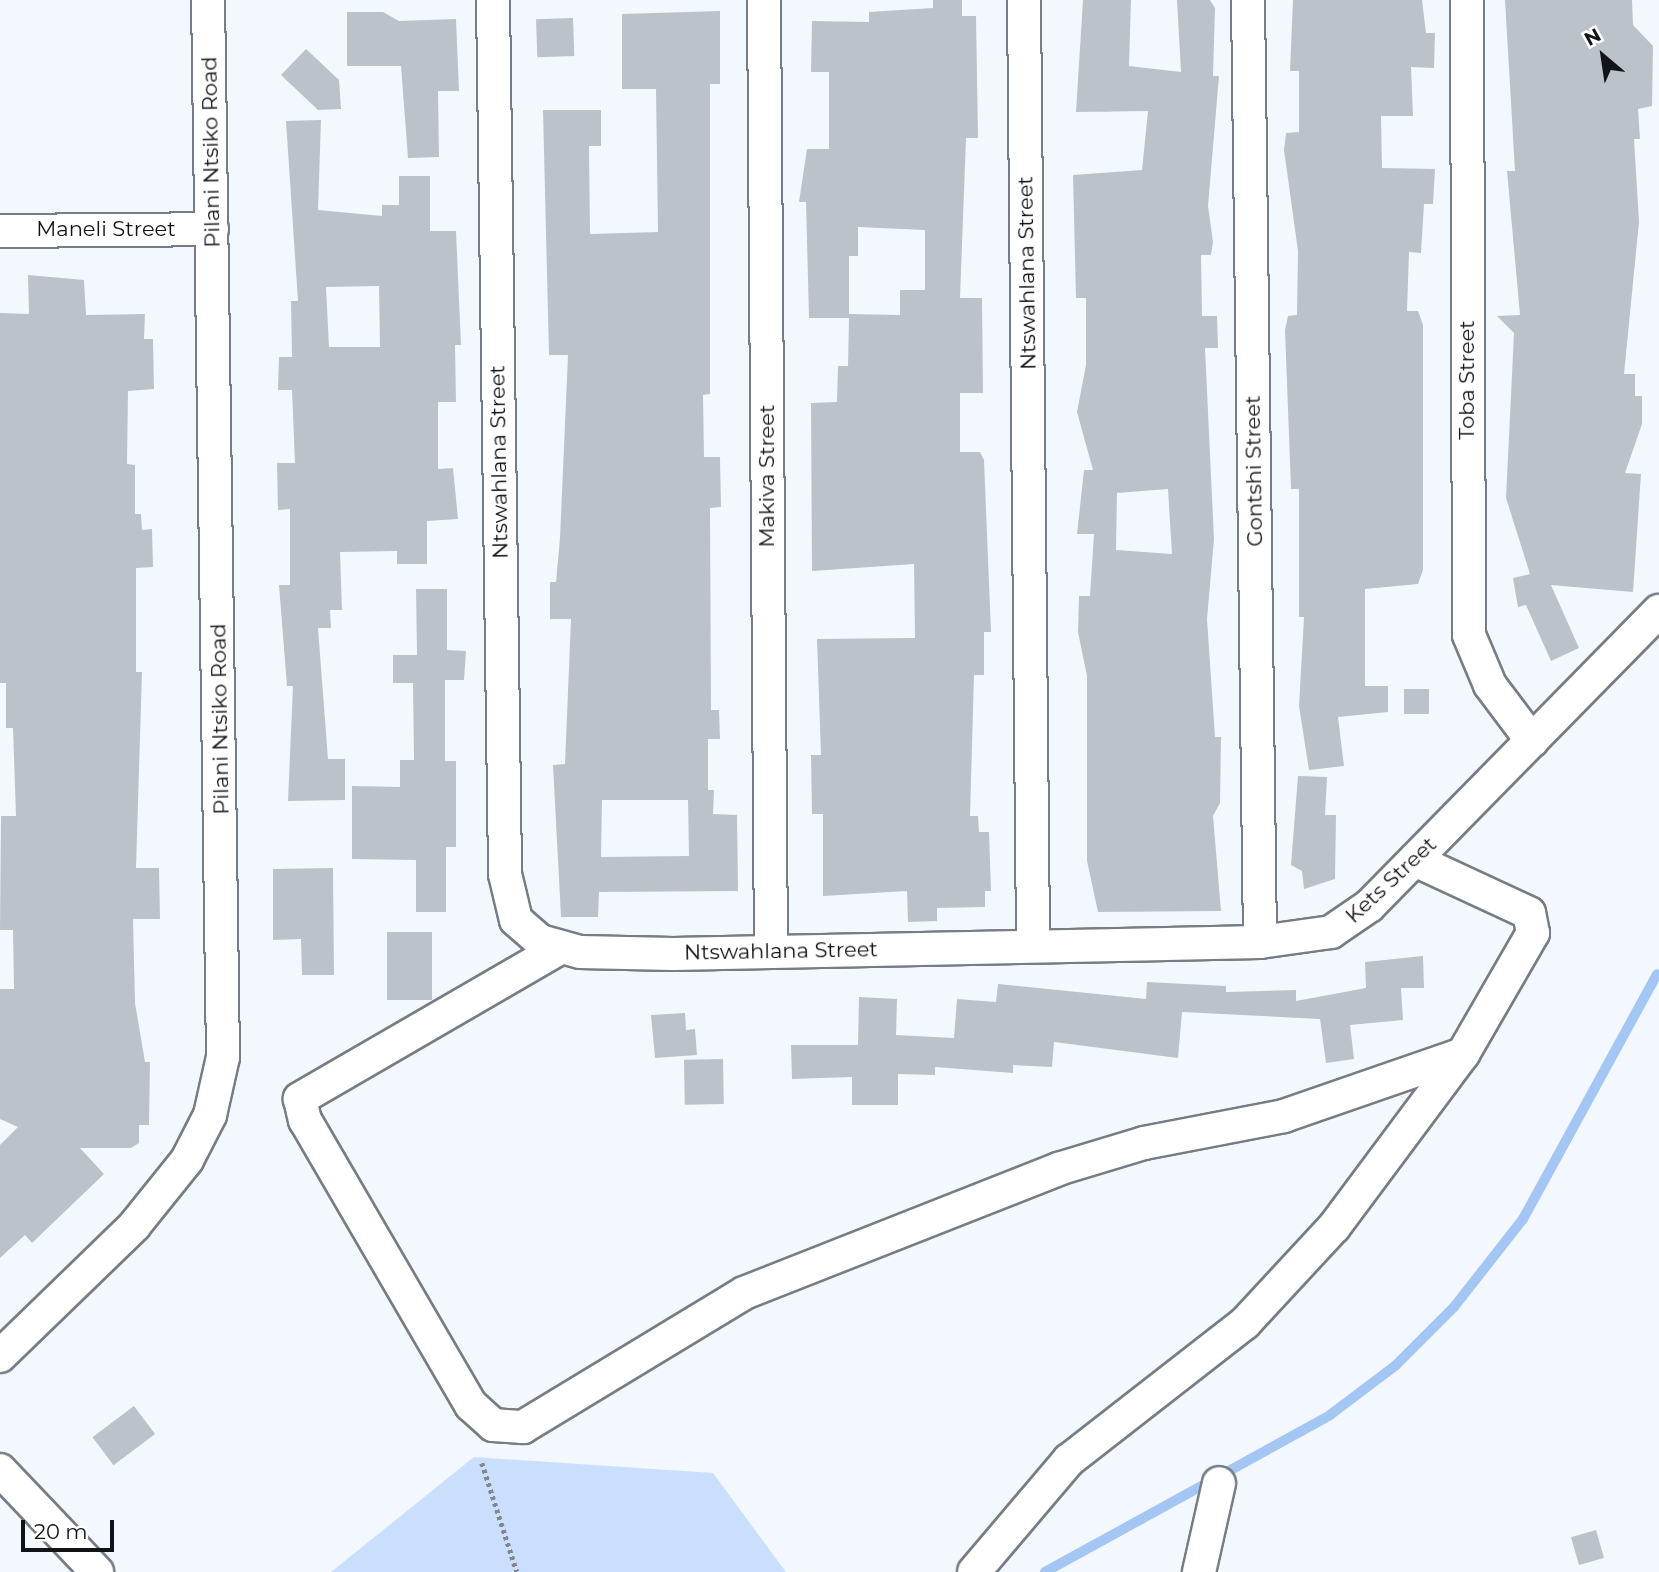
<!DOCTYPE html>
<html>
<head>
<meta charset="utf-8">
<style>
	body { margin:0 }
	#map { position:relative; width:1659px; height:1572px; overflow:hidden; background:#f3f8ff; font-family:Montserrat,sans-serif }
	div>[style] { position:absolute }
	.green>* { inset:0; background:#cadffd }
	.stream>* { height:10px; margin:-5px; padding:0 5px; transform-origin:5px; border-radius:5px; background:#a3c6f5 }
	.building>* { inset:0; background:#bcc2ca; transform-origin:0 0 }
	.path>* { height:4.5px; margin-top:-2.25px; transform-origin:0; background:repeating-linear-gradient(90deg,#83868b 0 3.5px,transparent 0 7px) }
	.roads { filter:drop-shadow(2px 0 #777d84) drop-shadow(-2px 0 #777d84) drop-shadow(0 2px #777d84) drop-shadow(0 -2px #777d84) }
	.minor>* { height:32px; margin:-16px; padding:0 16px; transform-origin:16px; border-radius:16px; background:#fff }
	span { translate:-50% -50%; white-space:nowrap; text-align:center; line-height:1.15; -webkit-text-stroke:7px #fff; paint-order:stroke }
	.street-label { font-size:21px; color:#111316 }
	.north { position:absolute; left:1568px; top:21px; width:70px; height:70px; -webkit-text-stroke:5px #fff; paint-order:stroke; rotate:331deg; font-size:19px; font-weight:700; line-height:28px; text-align:center; color:#111316 }
	.north::after { content:''; display:block; margin:auto; width:24px; height:32px; background:#111316; clip-path:polygon(50% 0,100% 100%,50% 72%,0 100%) }
	.scale { position:absolute; left:21px; top:1520px; width:93px; height:32px; box-sizing:border-box; border:4px solid #111316; border-top:0; padding-left:9px; font-size:21px; line-height:24px; white-space:nowrap; color:#111316; -webkit-text-stroke:5px #fff; paint-order:stroke }
</style>
</head>
<body>
<div id="map">
	<div class="green">
		<div style="clip-path:polygon(474px 1457px,713px 1473px,786px 1572px,331px 1572px)"></div>
	</div>
	<div class="stream">
		<div style="left:1045px;top:1572px;width:325px;rotate:-28.8deg"></div>
		<div style="left:1330px;top:1415px;width:83px;rotate:-37.1deg"></div>
		<div style="left:1396px;top:1365px;width:82px;rotate:-45deg"></div>
		<div style="left:1454px;top:1307px;width:112px;rotate:-51.9deg"></div>
		<div style="left:1523px;top:1219px;width:279px;rotate:-61.3deg"></div>
	</div>
	<div class="building">
		<div style="clip-path:polygon(evenodd,933px 0,962px 0,962px 16px,976px 16px,978px 138px,966px 138px,960px 298px,982px 298px,983px 393px,960px 393px,960px 452px,980px 452px,984px 460px,991px 632px,984px 632px,984px 675px,974px 675px,970px 816px,978px 816px,979px 832px,989px 832px,991px 891px,985px 891px,985px 907px,937px 908px,937px 921px,908px 922px,907px 891px,823px 896px,823px 814px,812px 814px,811px 755px,821px 755px,817px 639px,915px 638px,914px 564px,812px 571px,811px 403px,837px 402px,838px 366px,848px 366px,849px 318px,809px 318px,806px 202px,799px 202px,807px 149px,829px 149px,829px 72px,811px 72px,812px 21px,869px 22px,869px 12px,933px 8px,933px 0,858px 227px,925px 230px,925px 290px,900px 290px,900px 315px,849px 314px,849px 256px,858px 256px,858px 227px)"></div>
		<div style="clip-path:polygon(evenodd,1083px 0,1131px 0,1129px 66px,1181px 72px,1177px 0,1210px 0,1215px 8px,1213px 76px,1219px 76px,1208px 206px,1213px 242px,1211px 255px,1201px 255px,1202px 316px,1217px 316px,1218px 348px,1205px 348px,1214px 539px,1207px 619px,1215px 737px,1221px 737px,1220px 803px,1213px 816px,1221px 911px,1098px 912px,1087px 861px,1087px 676px,1078px 632px,1079px 596px,1090px 596px,1094px 534px,1077px 534px,1084px 470px,1093px 470px,1077px 412px,1086px 365px,1086px 298px,1076px 298px,1073px 175px,1142px 170px,1148px 111px,1076px 112px,1083px 0,1168px 489px,1172px 554px,1116px 550px,1117px 493px,1168px 489px)"></div>
		<div style="clip-path:polygon(1293px 0,1422px 0,1426px 33px,1435px 33px,1434px 68px,1411px 67px,1413px 116px,1381px 116px,1382px 168px,1435px 169px,1433px 204px,1424px 204px,1421px 253px,1409px 252px,1407px 311px,1418px 311px,1423px 325px,1423px 570px,1418px 584px,1365px 589px,1365px 686px,1388px 686px,1388px 712px,1338px 717px,1344px 766px,1309px 770px,1299px 706px,1304px 617px,1299px 617px,1299px 489px,1291px 489px,1285px 330px,1288px 316px,1297px 315px,1298px 251px,1284px 150px,1286px 133px,1299px 132px,1299px 71px,1290px 71px)"></div>
		<div style="clip-path:polygon(1505px 0,1632px 0,1633px 25px,1653px 46px,1652px 106px,1638px 109px,1640px 139px,1634px 139px,1639px 222px,1624px 374px,1635px 374px,1635px 396px,1642px 396px,1642px 424px,1625px 473px,1641px 474px,1633px 592px,1551px 585px,1579px 648px,1551px 661px,1526px 605px,1518px 607px,1513px 578px,1530px 574px,1506px 498px,1514px 333px,1497px 316px,1520px 315px,1507px 171px,1515px 171px)"></div>
		<div style="clip-path:polygon(evenodd,720px 11px,720px 84px,710px 84px,710px 394px,703px 395px,704px 457px,720px 457px,721px 507px,710px 508px,711px 710px,719px 710px,720px 739px,708px 739px,708px 790px,714px 790px,713px 814px,737px 815px,738px 891px,599px 892px,598px 917px,561px 917px,553px 765px,565px 764px,571px 619px,550px 619px,550px 582px,556px 582px,560px 538px,568px 355px,549px 355px,543px 110px,601px 110px,601px 146px,589px 146px,590px 234px,658px 232px,656px 89px,622px 89px,622px 14px,720px 11px,602px 800px,688px 800px,689px 856px,601px 857px,602px 800px)"></div>
		<div style="clip-path:polygon(347px 12px,383px 12px,399px 21px,456px 19px,459px 91px,438px 91px,439px 157px,408px 158px,401px 66px,347px 66px)"></div>
		<div style="left:573px;top:18px;width:38px;height:37px;rotate:88deg"></div>
		<div style="clip-path:polygon(306px 49px,339px 80px,341px 109px,318px 110px,281px 75px)"></div>
		<div style="clip-path:polygon(evenodd,321px 120px,318px 210px,382px 216px,382px 205px,399px 205px,399px 176px,430px 176px,430px 231px,456px 231px,461px 345px,455px 345px,456px 402px,438px 402px,438px 469px,453px 468px,458px 519px,427px 521px,427px 564px,397px 564px,397px 551px,340px 552px,342px 610px,330px 610px,331px 628px,318px 628px,328px 759px,345px 759px,345px 800px,288px 801px,293px 686px,287px 686px,279px 585px,290px 585px,290px 509px,278px 510px,277px 463px,295px 463px,292px 390px,278px 390px,279px 357px,292px 357px,291px 301px,298px 301px,286px 121px,321px 120px,379px 286px,380px 347px,329px 347px,326px 287px,379px 286px)"></div>
		<div style="clip-path:polygon(28px 275px,84px 280px,86px 315px,145px 314px,144px 339px,153px 339px,154px 389px,128px 391px,127px 464px,135px 465px,135px 514px,141px 514px,142px 530px,152px 529px,153px 567px,136px 568px,136px 672px,142px 672px,136px 868px,159px 868px,160px 919px,133px 919px,135px 1003px,145px 1062px,150px 1062px,149px 1125px,139px 1125px,139px 1143px,131px 1148px,80px 1148px,104px 1174px,32px 1243px,25px 1235px,0 1258px,0 1145px,18px 1127px,0 1119px,0 989px,14px 989px,13px 930px,0 930px,1px 816px,16px 816px,13px 728px,6px 728px,6px 683px,0 683px,0 313px,29px 314px)"></div>
		<div style="clip-path:polygon(416px 589px,447px 589px,447px 650px,466px 651px,464px 680px,445px 680px,445px 761px,456px 761px,456px 847px,446px 847px,446px 912px,416px 912px,416px 860px,352px 859px,352px 786px,400px 787px,400px 760px,414px 760px,413px 683px,393px 683px,393px 655px,417px 655px)"></div>
		<div style="left:1404px;top:689px;width:25px;height:25px"></div>
		<div style="clip-path:polygon(1298px 776px,1327px 777px,1325px 815px,1336px 815px,1335px 879px,1304px 889px,1302px 871px,1291px 865px)"></div>
		<div style="clip-path:polygon(333px 868px,334px 975px,302px 975px,301px 939px,273px 940px,273px 869px)"></div>
		<div style="left:387px;top:932px;width:45px;height:68px"></div>
		<div style="clip-path:polygon(1423px 956px,1424px 988px,1401px 988px,1403px 1020px,1350px 1025px,1354px 1059px,1326px 1063px,1320px 1019px,1182px 1012px,1178px 1058px,1054px 1042px,1052px 1067px,1013px 1065px,1013px 1073px,935px 1067px,935px 1075px,898px 1074px,898px 1105px,852px 1105px,852px 1077px,792px 1079px,791px 1045px,858px 1045px,859px 997px,897px 999px,896px 1035px,954px 1038px,957px 999px,996px 1002px,998px 984px,1146px 999px,1147px 982px,1226px 986px,1226px 992px,1296px 990px,1296px 1001px,1366px 988px,1365px 962px)"></div>
		<div style="clip-path:polygon(685px 1013px,686px 1030px,695px 1029px,697px 1055px,655px 1058px,651px 1015px)"></div>
		<div style="left:723px;top:1059px;width:45px;height:39px;rotate:89deg"></div>
		<div style="left:134px;top:1406px;width:35px;height:52px;rotate:53deg"></div>
		<div style="left:1596px;top:1530px;width:29px;height:26px;rotate:74deg"></div>
	</div>
	<div class="path">
		<div style="left:482px;top:1463px;width:114px;rotate:72.2deg"></div>
	</div>
	<div class="roads">
		<div class="minor">
			<div style="left:493px;top:0;width:874px;rotate:89.21deg"></div>
			<div style="left:505px;top:874px;width:47px;rotate:76.6deg"></div>
			<div style="left:516px;top:920px;width:32px;rotate:41deg"></div>
			<div style="left:540px;top:941px;width:41px;rotate:15.4deg"></div>
			<div style="left:580px;top:952px;width:93px;rotate:1.2deg"></div>
			<div style="left:673px;top:954px;width:587px;rotate:-1.17deg"></div>
			<div style="left:1260px;top:942px;width:72px;rotate:-8deg"></div>
			<div style="left:1331px;top:932px;width:46px;rotate:-34.4deg"></div>
			<div style="left:1369px;top:906px;width:414px;rotate:-45.5deg"></div>
			<div style="left:764px;top:0;width:952px;rotate:89.58deg"></div>
			<div style="left:1024px;top:0;width:945px;rotate:89.45deg"></div>
			<div style="left:1248px;top:0;width:942px;rotate:89.27deg"></div>
			<div style="left:1467px;top:0;width:635px;rotate:89.82deg"></div>
			<div style="left:1469px;top:635px;width:54px;rotate:67.2deg"></div>
			<div style="left:1490px;top:685px;width:70px;rotate:53.1deg"></div>
			<div style="left:0;top:231px;width:212px;rotate:-0.5deg"></div>
			<div style="left:560px;top:948px;width:301px;rotate:149.9deg"></div>
			<div style="left:300px;top:1099px;width:22px;rotate:77deg"></div>
			<div style="left:305px;top:1120px;width:330px;rotate:59.8deg"></div>
			<div style="left:471px;top:1405px;width:30px;rotate:42deg"></div>
			<div style="left:493px;top:1425px;width:30px;rotate:4deg"></div>
			<div style="left:523px;top:1427px;width:258px;rotate:-31.2deg"></div>
			<div style="left:744px;top:1293px;width:338px;rotate:-21.5deg"></div>
			<div style="left:1058px;top:1169px;width:90px;rotate:-16.8deg"></div>
			<div style="left:1144px;top:1143px;width:143px;rotate:-10.9deg"></div>
			<div style="left:1284px;top:1116px;width:189px;rotate:-19.1deg"></div>
			<div style="left:1463px;top:1054px;width:140px;rotate:-60deg"></div>
			<div style="left:1533px;top:933px;width:20px;rotate:-101deg"></div>
			<div style="left:1529px;top:913px;width:126px;rotate:-155.1deg"></div>
			<div style="left:0;top:1356px;width:187px;rotate:-44.1deg"></div>
			<div style="left:134px;top:1226px;width:85px;rotate:-51.2deg"></div>
			<div style="left:187px;top:1160px;width:51px;rotate:-62.9deg"></div>
			<div style="left:210px;top:1115px;width:59px;rotate:-77.4deg"></div>
			<div style="left:223px;top:1057px;width:1057px;rotate:-90.81deg"></div>
			<div style="left:0;top:1470px;width:141px;rotate:46.4deg"></div>
			<div style="left:974px;top:1572px;width:147px;rotate:-49.7deg"></div>
			<div style="left:1069px;top:1460px;width:223px;rotate:-37.9deg"></div>
			<div style="left:1245px;top:1323px;width:131px;rotate:-47.2deg"></div>
			<div style="left:1334px;top:1227px;width:216px;rotate:-53.3deg"></div>
			<div style="left:1199px;top:1572px;width:91px;rotate:-77.3deg"></div>
		</div>
	</div>
	<div class="street-label">
		<span style="left:211px;top:152px;rotate:-91deg">Pilani Ntsiko Road</span>
		<span style="left:106px;top:229px">Maneli Street</span>
		<span style="left:1027px;top:273px;rotate:-91deg">Ntswahlana Street</span>
		<span style="left:1467px;top:380px;rotate:-90deg">Toba Street</span>
		<span style="left:499px;top:462px;rotate:-91deg">Ntswahlana Street</span>
		<span style="left:1254px;top:471px;rotate:-91deg">Gontshi Street</span>
		<span style="left:767px;top:476px;rotate:-90deg">Makiva Street</span>
		<span style="left:220px;top:719px;rotate:-91deg">Pilani Ntsiko Road</span>
		<span style="left:1391px;top:880px;rotate:-43deg">Kets Street</span>
		<span style="left:781px;top:951px;rotate:-1deg">Ntswahlana Street</span>
	</div>
	<div class="north">N</div>
	<div class="scale">20 m</div>
</div>
</body>
</html>
